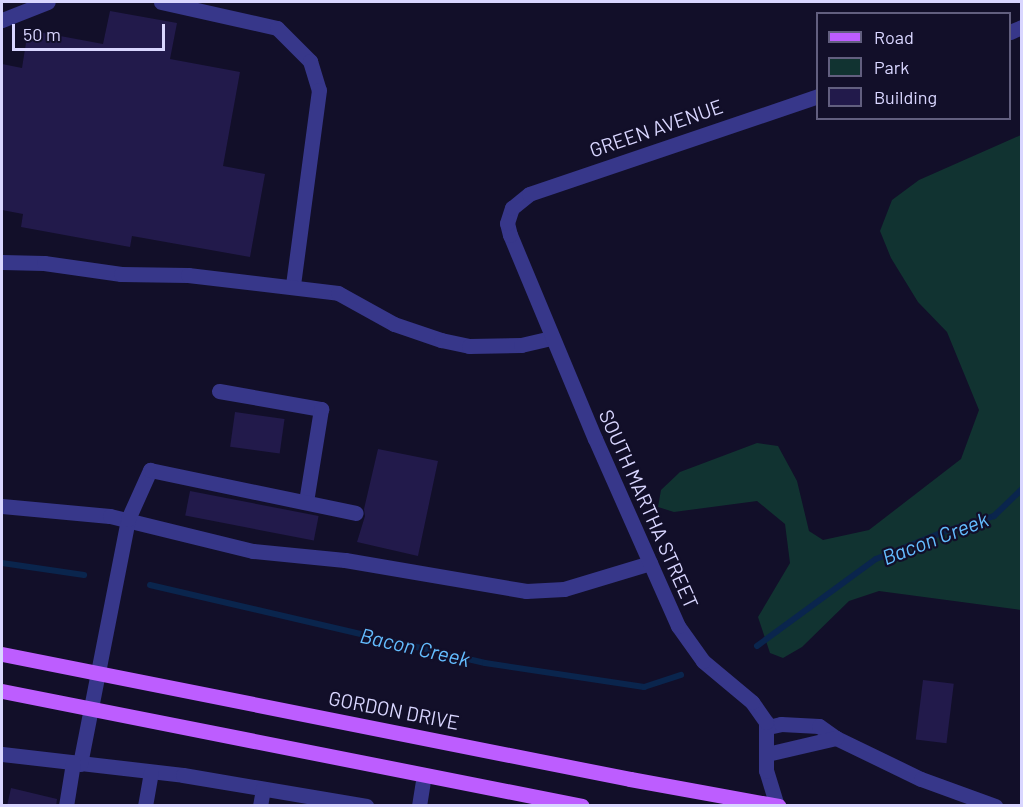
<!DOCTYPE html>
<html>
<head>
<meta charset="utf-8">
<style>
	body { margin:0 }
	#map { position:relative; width:1023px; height:807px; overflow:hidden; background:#120f29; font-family:Barlow,sans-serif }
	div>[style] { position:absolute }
	.green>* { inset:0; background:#113331 }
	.stream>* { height:6px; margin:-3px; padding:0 3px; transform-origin:3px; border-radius:3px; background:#0a254d }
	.building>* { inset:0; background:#221a4b; transform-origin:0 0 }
	.minor>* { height:15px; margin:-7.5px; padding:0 7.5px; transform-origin:7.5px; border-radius:7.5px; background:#37378a }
	.major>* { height:15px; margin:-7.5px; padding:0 7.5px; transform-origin:7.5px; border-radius:7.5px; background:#bd5dff }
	span { translate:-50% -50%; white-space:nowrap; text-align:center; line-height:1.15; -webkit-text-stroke:4.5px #120f29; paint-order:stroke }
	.street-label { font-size:20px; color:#d9d6ff }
	.water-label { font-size:21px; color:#64bdff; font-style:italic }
	.frame { position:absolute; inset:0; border:3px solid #d9d6ff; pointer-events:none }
	.legend { position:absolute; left:816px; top:12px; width:195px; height:108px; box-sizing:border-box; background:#120f29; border:2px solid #625f7f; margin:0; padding:8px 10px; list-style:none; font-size:18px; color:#d9d6ff }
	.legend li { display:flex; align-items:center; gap:12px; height:30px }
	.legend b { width:30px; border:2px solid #625f7f }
	.scale { position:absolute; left:12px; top:24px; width:153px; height:27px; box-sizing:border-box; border:3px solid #d9d6ff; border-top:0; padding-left:8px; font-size:18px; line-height:21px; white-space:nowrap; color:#d9d6ff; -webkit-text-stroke:4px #120f29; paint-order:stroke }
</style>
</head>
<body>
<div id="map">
	<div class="green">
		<div style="clip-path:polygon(1021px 135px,1021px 610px,879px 591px,849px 601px,802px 647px,783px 658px,770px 653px,758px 617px,790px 563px,785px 524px,757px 501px,674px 512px,658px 507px,661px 490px,680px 472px,757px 443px,778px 446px,797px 481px,809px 531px,823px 540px,869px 530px,961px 459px,979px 410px,947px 332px,918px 302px,891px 258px,880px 231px,892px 200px,919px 180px)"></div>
	</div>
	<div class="stream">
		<div style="left:2px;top:563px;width:83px;rotate:8.3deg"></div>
		<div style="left:150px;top:585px;width:344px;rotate:13.1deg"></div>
		<div style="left:485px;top:663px;width:161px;rotate:8.6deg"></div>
		<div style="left:644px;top:687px;width:39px;rotate:-18deg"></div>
		<div style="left:757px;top:646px;width:147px;rotate:-36.2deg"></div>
		<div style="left:876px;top:559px;width:75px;rotate:-21.8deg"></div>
		<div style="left:946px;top:531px;width:50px;rotate:-17.4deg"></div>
		<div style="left:994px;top:516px;width:39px;rotate:-44deg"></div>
	</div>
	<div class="building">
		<div style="clip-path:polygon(110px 11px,177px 23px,170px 59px,240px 72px,223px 166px,265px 174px,250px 257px,132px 236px,130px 247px,21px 227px,23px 214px,2px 210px,2px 64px,22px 68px,28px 30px,103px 44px)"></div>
		<div style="left:235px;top:412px;width:50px;height:35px;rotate:8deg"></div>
		<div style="clip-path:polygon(378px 449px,438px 461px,418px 556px,357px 542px,365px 516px,364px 509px)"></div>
		<div style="left:190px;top:491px;width:131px;height:25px;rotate:11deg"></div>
		<div style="left:923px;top:680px;width:31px;height:60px;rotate:7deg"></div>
		<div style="clip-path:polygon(11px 788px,57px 799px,56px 806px,7px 806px)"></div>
	</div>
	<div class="minor">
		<div style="left:161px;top:2px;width:119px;rotate:12.6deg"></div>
		<div style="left:277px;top:28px;width:47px;rotate:45deg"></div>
		<div style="left:310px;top:61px;width:30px;rotate:73deg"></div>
		<div style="left:319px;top:90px;width:198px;rotate:97.6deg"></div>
		<div style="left:2px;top:20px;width:49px;rotate:-21.4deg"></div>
		<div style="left:1010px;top:32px;width:13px;rotate:-23deg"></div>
		<div style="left:2px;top:262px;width:42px;rotate:1.4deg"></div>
		<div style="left:44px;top:263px;width:78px;rotate:8.1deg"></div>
		<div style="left:121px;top:274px;width:67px;rotate:0.9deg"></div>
		<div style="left:188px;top:275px;width:151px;rotate:6.8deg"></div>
		<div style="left:338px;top:293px;width:64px;rotate:29deg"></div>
		<div style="left:394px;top:324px;width:50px;rotate:18.8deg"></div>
		<div style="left:441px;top:340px;width:29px;rotate:12deg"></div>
		<div style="left:469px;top:346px;width:52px;rotate:-1.1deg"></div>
		<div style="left:521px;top:345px;width:32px;rotate:-13deg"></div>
		<div style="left:219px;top:391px;width:104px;rotate:10deg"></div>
		<div style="left:321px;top:409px;width:94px;rotate:99.2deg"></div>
		<div style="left:2px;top:506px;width:108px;rotate:5.3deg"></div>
		<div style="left:110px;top:516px;width:147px;rotate:13.8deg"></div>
		<div style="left:253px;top:551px;width:92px;rotate:5.6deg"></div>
		<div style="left:345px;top:560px;width:184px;rotate:9.7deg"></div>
		<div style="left:526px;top:591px;width:38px;rotate:-3deg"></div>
		<div style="left:564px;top:589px;width:90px;rotate:-16.8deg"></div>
		<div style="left:768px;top:727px;width:13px;rotate:-13deg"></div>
		<div style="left:781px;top:724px;width:38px;rotate:3deg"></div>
		<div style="left:819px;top:726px;width:21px;rotate:35deg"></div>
		<div style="left:836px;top:738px;width:94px;rotate:25.8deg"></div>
		<div style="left:921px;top:779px;width:79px;rotate:20deg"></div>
		<div style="left:2px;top:754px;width:182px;rotate:6.6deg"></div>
		<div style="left:183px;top:775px;width:186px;rotate:9.6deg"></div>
		<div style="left:767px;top:754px;width:71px;rotate:-13.1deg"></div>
		<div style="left:80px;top:764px;width:250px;rotate:-78.9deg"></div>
		<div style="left:128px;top:519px;width:54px;rotate:-65.8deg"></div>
		<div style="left:150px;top:470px;width:210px;rotate:11.8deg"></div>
		<div style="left:66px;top:806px;width:44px;rotate:-80.8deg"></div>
		<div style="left:145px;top:806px;width:34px;rotate:-80deg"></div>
		<div style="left:260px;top:806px;width:17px;rotate:-80deg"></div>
		<div style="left:419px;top:806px;width:31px;rotate:-81deg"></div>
		<div style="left:777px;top:806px;width:37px;rotate:-107deg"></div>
		<div style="left:766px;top:771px;width:49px;rotate:-90deg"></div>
		<div style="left:766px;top:722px;width:24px;rotate:-125deg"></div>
		<div style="left:752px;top:702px;width:64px;rotate:-140.1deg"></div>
		<div style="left:703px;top:661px;width:43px;rotate:-125.5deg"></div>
		<div style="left:678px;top:626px;width:205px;rotate:-113.9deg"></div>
		<div style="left:595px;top:439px;width:221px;rotate:-112.6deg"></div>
		<div style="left:510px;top:235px;width:12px;rotate:-104deg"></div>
		<div style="left:507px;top:223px;width:16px;rotate:-72deg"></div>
		<div style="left:512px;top:208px;width:22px;rotate:-39deg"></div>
		<div style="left:529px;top:194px;width:305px;rotate:-18.7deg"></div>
	</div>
	<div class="major">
		<div style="left:2px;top:654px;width:640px;rotate:11.26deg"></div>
		<div style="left:630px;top:779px;width:151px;rotate:10.3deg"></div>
		<div style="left:2px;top:691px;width:591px;rotate:11.21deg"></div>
	</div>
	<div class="street-label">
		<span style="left:656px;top:128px;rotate:-19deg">GREEN AVENUE</span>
		<span style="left:649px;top:509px;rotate:66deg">SOUTH MARTHA STREET</span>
		<span style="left:394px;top:710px;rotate:11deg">GORDON DRIVE</span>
	</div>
	<div class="water-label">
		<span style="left:935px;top:538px;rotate:-21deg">Bacon Creek</span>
		<span style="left:415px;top:647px;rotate:13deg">Bacon Creek</span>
	</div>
	<div class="frame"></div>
	<ul class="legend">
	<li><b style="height:8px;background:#bd5dff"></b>Road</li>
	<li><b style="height:16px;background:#113331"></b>Park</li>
	<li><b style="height:16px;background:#221a4b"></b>Building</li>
	</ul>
	<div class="scale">50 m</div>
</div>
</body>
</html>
